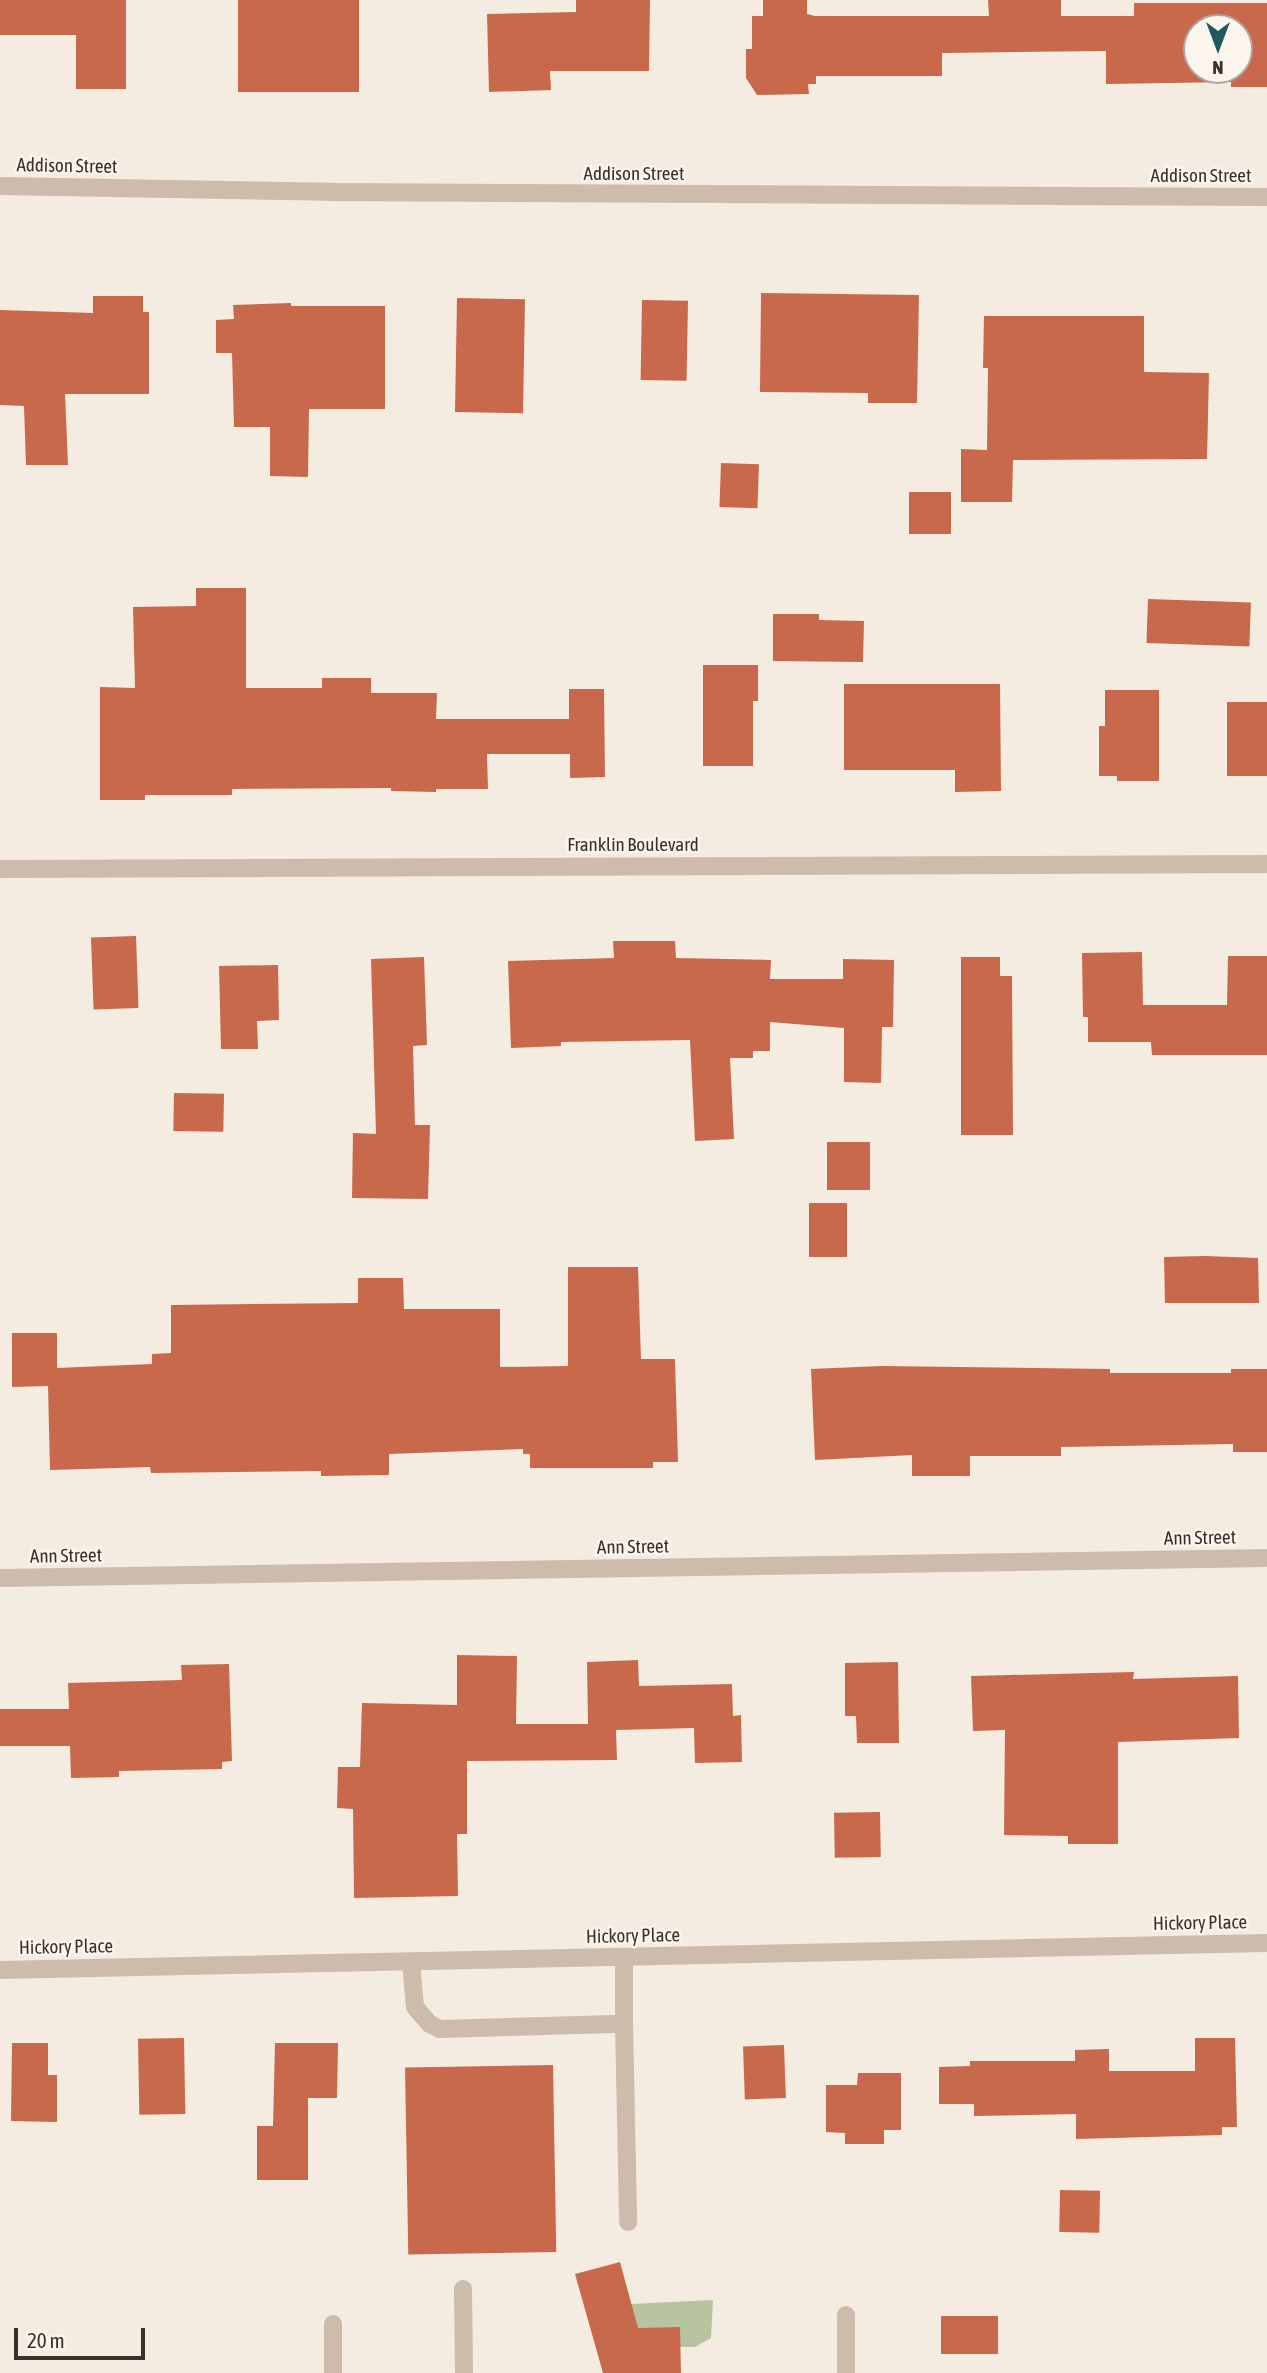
<!DOCTYPE html>
<html>
<head>
<meta charset="utf-8">
<style>
	body { margin:0 }
	#map { position:relative; width:1267px; height:2373px; overflow:hidden; background:#f4ebe1; font-family:"Asap Condensed",sans-serif }
	div>[style] { position:absolute }
	.green>* { inset:0; background:#b8c4a0 }
	.building>* { inset:0; background:#c8694b; transform-origin:0 0 }
	.service>* { height:18px; margin:-9px; padding:0 9px; transform-origin:9px; border-radius:9px; background:#cdbbac }
	.minor>* { height:18px; margin:-9px; padding:0 9px; transform-origin:9px; border-radius:9px; background:#cdbbac }
	span { translate:-50% -50%; white-space:nowrap; text-align:center; line-height:1.15; -webkit-text-stroke:5px #fbf5ee; paint-order:stroke }
	.street-label { font-size:19px; color:#3b302b }
	.north { position:absolute; left:1183px; top:14px; width:70px; height:70px; box-sizing:border-box; background:#fbf5ee; border:2px solid #aea6a0; border-radius:50%; rotate:180deg; font-size:19px; font-weight:700; line-height:28px; text-align:center; color:#3b302b }
	.north::after { content:''; display:block; margin:auto; width:24px; height:32px; background:#1f5a5e; clip-path:polygon(50% 0,100% 100%,50% 72%,0 100%) }
	.scale { position:absolute; left:14px; top:2328px; width:131px; height:32px; box-sizing:border-box; border:4px solid #3b302b; border-top:0; padding-left:9px; font-size:21px; line-height:24px; white-space:nowrap; color:#3b302b; -webkit-text-stroke:5px #fbf5ee; paint-order:stroke }
</style>
</head>
<body>
<div id="map">
	<div class="green">
		<div style="clip-path:polygon(713px 2300px,711px 2338px,695px 2347px,680px 2347px,613px 2329px,631px 2304px)"></div>
	</div>
	<div class="building">
		<div style="clip-path:polygon(0 0,126px 0,126px 89px,76px 89px,76px 35px,0 35px)"></div>
		<div style="left:238px;top:0;width:121px;height:92px"></div>
		<div style="clip-path:polygon(576px 0,650px 0,649px 71px,550px 71px,551px 90px,489px 92px,487px 14px,576px 12px)"></div>
		<div style="clip-path:polygon(evenodd,763px 0,807px 0,807px 14px,815px 16px,989px 16px,988px 0,1061px 0,1061px 16px,1134px 16px,1134px 3px,1267px 3px,1267px 87px,1231px 87px,1231px 82px,1106px 84px,1106px 51px,942px 53px,942px 76px,816px 76px,816px 84px,808px 84px,809px 94px,757px 95px,746px 78px,746px 49px,752px 49px,752px 16px,763px 16px,763px 0,1197px 28px,1239px 28px,1239px 70px,1197px 70px,1197px 28px)"></div>
		<div style="clip-path:polygon(761px 293px,919px 295px,917px 403px,868px 403px,868px 393px,760px 392px)"></div>
		<div style="clip-path:polygon(93px 296px,143px 296px,143px 312px,149px 312px,149px 394px,65px 394px,68px 465px,26px 465px,24px 406px,0 405px,0 310px,93px 313px)"></div>
		<div style="left:457px;top:298px;width:68px;height:114px;rotate:1deg"></div>
		<div style="left:642px;top:300px;width:46px;height:80px;rotate:1deg"></div>
		<div style="clip-path:polygon(291px 303px,291px 306px,385px 306px,385px 409px,309px 409px,308px 477px,270px 476px,270px 427px,234px 427px,232px 353px,216px 353px,216px 320px,234px 319px,233px 305px)"></div>
		<div style="clip-path:polygon(984px 316px,1144px 316px,1144px 372px,1209px 373px,1207px 459px,1013px 460px,1012px 502px,961px 502px,961px 449px,987px 450px,988px 368px,983px 368px)"></div>
		<div style="left:721px;top:463px;width:38px;height:44px;rotate:2deg"></div>
		<div style="left:909px;top:492px;width:42px;height:42px"></div>
		<div style="clip-path:polygon(196px 588px,246px 588px,246px 688px,322px 688px,322px 678px,371px 678px,371px 693px,437px 693px,436px 719px,569px 719px,569px 689px,604px 689px,605px 777px,570px 778px,570px 754px,487px 754px,488px 789px,436px 789px,436px 792px,391px 791px,391px 788px,232px 789px,232px 795px,145px 795px,145px 800px,100px 800px,100px 687px,135px 688px,133px 607px,196px 606px)"></div>
		<div style="left:1148px;top:599px;width:103px;height:44px;rotate:2deg"></div>
		<div style="clip-path:polygon(773px 614px,819px 614px,819px 620px,864px 621px,863px 662px,773px 661px)"></div>
		<div style="clip-path:polygon(703px 665px,758px 665px,758px 701px,753px 701px,753px 766px,703px 766px)"></div>
		<div style="clip-path:polygon(844px 684px,1000px 684px,1001px 791px,955px 792px,955px 770px,844px 770px)"></div>
		<div style="clip-path:polygon(1105px 690px,1159px 690px,1159px 781px,1117px 781px,1117px 776px,1099px 776px,1099px 726px,1105px 726px)"></div>
		<div style="left:1267px;top:702px;width:74px;height:40px;rotate:90deg"></div>
		<div style="left:136px;top:936px;width:72px;height:45px;rotate:88deg"></div>
		<div style="clip-path:polygon(613px 941px,675px 941px,676px 958px,771px 960px,770px 979px,843px 979px,843px 959px,894px 960px,893px 1027px,882px 1027px,881px 1083px,844px 1082px,844px 1028px,770px 1022px,770px 1051px,753px 1051px,753px 1058px,730px 1058px,734px 1139px,695px 1141px,690px 1040px,561px 1042px,561px 1046px,511px 1048px,508px 961px,614px 958px)"></div>
		<div style="clip-path:polygon(1142px 952px,1143px 1005px,1227px 1005px,1228px 956px,1267px 956px,1267px 1055px,1152px 1055px,1151px 1042px,1088px 1042px,1088px 1017px,1083px 1017px,1082px 953px)"></div>
		<div style="clip-path:polygon(424px 957px,427px 1045px,413px 1046px,415px 1125px,430px 1125px,428px 1199px,352px 1198px,353px 1133px,376px 1134px,371px 959px)"></div>
		<div style="clip-path:polygon(961px 957px,1000px 957px,1000px 976px,1012px 976px,1013px 1135px,961px 1135px)"></div>
		<div style="clip-path:polygon(278px 965px,279px 1020px,257px 1021px,258px 1049px,221px 1049px,219px 966px)"></div>
		<div style="left:174px;top:1093px;width:50px;height:38px;rotate:1deg"></div>
		<div style="left:827px;top:1142px;width:43px;height:48px"></div>
		<div style="left:809px;top:1203px;width:38px;height:54px"></div>
		<div style="clip-path:polygon(1205px 1256px,1258px 1258px,1259px 1303px,1165px 1303px,1164px 1257px)"></div>
		<div style="clip-path:polygon(568px 1267px,638px 1267px,641px 1359px,675px 1359px,678px 1462px,653px 1462px,653px 1468px,530px 1468px,530px 1454px,523px 1454px,523px 1449px,389px 1454px,389px 1475px,321px 1476px,321px 1471px,151px 1473px,150px 1467px,50px 1470px,48px 1386px,12px 1387px,12px 1333px,57px 1333px,57px 1368px,152px 1364px,152px 1354px,171px 1353px,171px 1305px,358px 1303px,358px 1278px,403px 1278px,404px 1309px,500px 1309px,500px 1367px,568px 1366px)"></div>
		<div style="clip-path:polygon(881px 1366px,1110px 1369px,1110px 1373px,1231px 1373px,1231px 1369px,1267px 1369px,1267px 1452px,1233px 1452px,1233px 1444px,1061px 1447px,1061px 1456px,970px 1456px,970px 1476px,912px 1476px,912px 1455px,815px 1460px,811px 1369px)"></div>
		<div style="clip-path:polygon(457px 1655px,517px 1656px,516px 1724px,588px 1724px,587px 1662px,638px 1660px,639px 1686px,732px 1684px,733px 1716px,741px 1715px,742px 1762px,695px 1763px,694px 1728px,616px 1730px,617px 1760px,467px 1761px,467px 1834px,457px 1834px,458px 1896px,354px 1898px,353px 1809px,337px 1808px,338px 1767px,360px 1767px,362px 1703px,457px 1705px)"></div>
		<div style="clip-path:polygon(898px 1662px,899px 1743px,857px 1743px,856px 1716px,845px 1716px,845px 1663px)"></div>
		<div style="clip-path:polygon(229px 1664px,232px 1761px,222px 1762px,222px 1769px,119px 1771px,119px 1777px,71px 1778px,70px 1746px,0 1746px,0 1709px,69px 1709px,68px 1683px,182px 1680px,181px 1665px)"></div>
		<div style="clip-path:polygon(1134px 1672px,1133px 1679px,1238px 1676px,1239px 1738px,1118px 1742px,1118px 1844px,1068px 1844px,1068px 1836px,1004px 1835px,1005px 1730px,973px 1731px,971px 1676px)"></div>
		<div style="left:880px;top:1812px;width:45px;height:46px;rotate:89deg"></div>
		<div style="left:184px;top:2038px;width:76px;height:46px;rotate:89deg"></div>
		<div style="clip-path:polygon(1195px 2038px,1235px 2038px,1237px 2127px,1222px 2127px,1222px 2135px,1076px 2139px,1076px 2114px,974px 2116px,974px 2104px,939px 2104px,939px 2067px,970px 2066px,970px 2061px,1075px 2061px,1075px 2050px,1109px 2049px,1109px 2071px,1195px 2071px)"></div>
		<div style="clip-path:polygon(12px 2043px,48px 2043px,48px 2075px,57px 2075px,57px 2122px,11px 2121px)"></div>
		<div style="clip-path:polygon(275px 2043px,338px 2043px,337px 2098px,308px 2098px,308px 2180px,257px 2180px,257px 2126px,273px 2126px)"></div>
		<div style="left:784px;top:2045px;width:53px;height:41px;rotate:88deg"></div>
		<div style="left:553px;top:2065px;width:187px;height:148px;rotate:89deg"></div>
		<div style="clip-path:polygon(858px 2073px,901px 2073px,901px 2130px,884px 2130px,884px 2144px,845px 2144px,845px 2133px,826px 2132px,826px 2085px,857px 2085px)"></div>
		<div style="left:1060px;top:2190px;width:40px;height:42px;rotate:1deg"></div>
		<div style="clip-path:polygon(620px 2262px,638px 2328px,680px 2327px,681px 2373px,603px 2373px,575px 2274px)"></div>
		<div style="left:941px;top:2316px;width:57px;height:38px"></div>
	</div>
	<div class="service">
		<div style="left:411px;top:1962px;width:45px;rotate:84.9deg"></div>
		<div style="left:415px;top:2007px;width:23px;rotate:49deg"></div>
		<div style="left:430px;top:2024px;width:11px;rotate:27deg"></div>
		<div style="left:440px;top:2029px;width:184px;rotate:-1.6deg"></div>
		<div style="left:624px;top:2024px;width:67px;rotate:-90deg"></div>
		<div style="left:624px;top:2024px;width:198px;rotate:88.8deg"></div>
		<div style="left:463px;top:2289px;width:84px;rotate:89.3deg"></div>
		<div style="left:846px;top:2315px;width:58px;rotate:90deg"></div>
		<div style="left:333px;top:2324px;width:49px;rotate:90deg"></div>
	</div>
	<div class="minor">
		<div style="left:0;top:186px;width:329px;rotate:1deg"></div>
		<div style="left:329px;top:192px;width:938px;rotate:0.31deg"></div>
		<div style="left:0;top:869px;width:1267px;rotate:-0.23deg"></div>
		<div style="left:0;top:1578px;width:1267px;rotate:-0.9deg"></div>
		<div style="left:0;top:1970px;width:1267px;rotate:-1.22deg"></div>
	</div>
	<div class="street-label">
		<span style="left:67px;top:166px;rotate:1deg">Addison Street</span>
		<span style="left:634px;top:174px">Addison Street</span>
		<span style="left:1201px;top:176px">Addison Street</span>
		<span style="left:633px;top:845px">Franklin Boulevard</span>
		<span style="left:1200px;top:1538px;rotate:-1deg">Ann Street</span>
		<span style="left:633px;top:1547px;rotate:-1deg">Ann Street</span>
		<span style="left:66px;top:1556px;rotate:-1deg">Ann Street</span>
		<span style="left:1200px;top:1923px;rotate:-1deg">Hickory Place</span>
		<span style="left:633px;top:1936px;rotate:-1deg">Hickory Place</span>
		<span style="left:66px;top:1947px;rotate:-1deg">Hickory Place</span>
	</div>
	<div class="north">N</div>
	<div class="scale">20 m</div>
</div>
</body>
</html>
